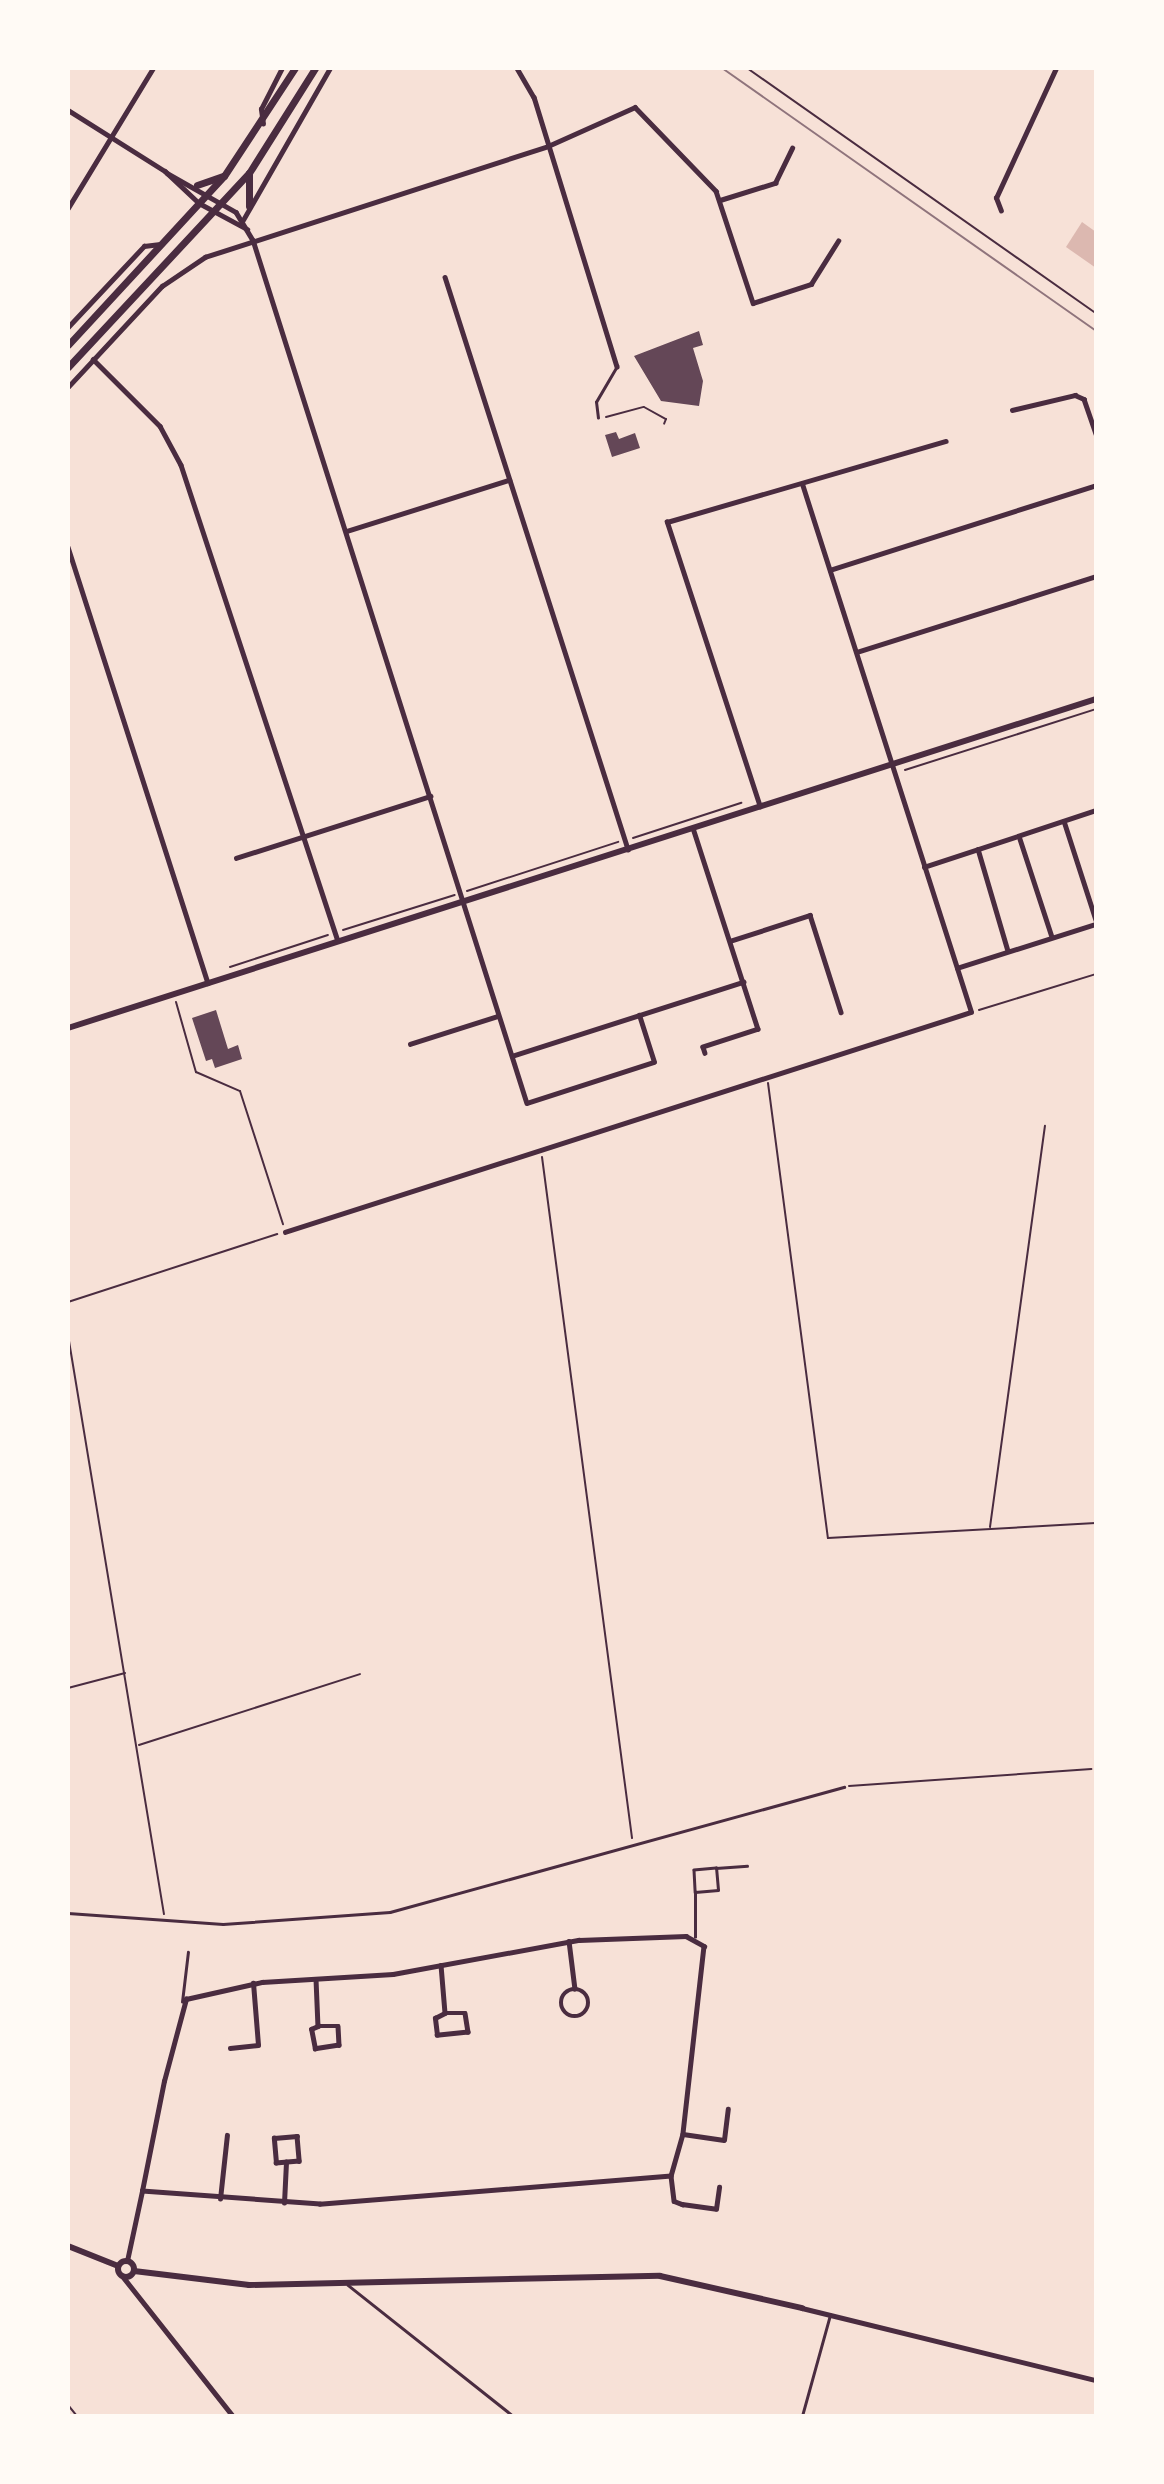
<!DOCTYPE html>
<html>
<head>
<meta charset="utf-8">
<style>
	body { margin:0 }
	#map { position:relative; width:1164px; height:2484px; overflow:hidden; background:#f7e1d7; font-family:Barlow,sans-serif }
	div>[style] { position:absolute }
	.water>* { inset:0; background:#dcb8b0 }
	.building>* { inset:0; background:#644757 }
	.path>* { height:2px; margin:-1px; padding:0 1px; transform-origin:1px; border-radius:1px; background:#4a2c40 }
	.service>* { height:2.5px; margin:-1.25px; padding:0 1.25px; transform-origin:1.25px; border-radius:1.25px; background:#4a2c40 }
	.minor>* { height:4.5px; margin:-2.25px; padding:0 2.25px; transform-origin:2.25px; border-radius:2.25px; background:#4a2c40 }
	.minor>.ring { margin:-2.25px; padding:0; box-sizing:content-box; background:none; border:4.5px solid #4a2c40; border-radius:50% }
	.tertiary>* { height:6px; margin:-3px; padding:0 3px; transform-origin:3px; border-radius:3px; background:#4a2c40 }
	.tertiary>.ring { margin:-3px; padding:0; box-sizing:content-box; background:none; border:6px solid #4a2c40; border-radius:50% }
	.secondary>* { height:7px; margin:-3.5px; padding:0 3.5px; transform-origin:3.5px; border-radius:3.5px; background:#4a2c40 }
	.tram>* { height:2px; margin:-1px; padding:0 1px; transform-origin:1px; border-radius:1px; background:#8f747c }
	span { translate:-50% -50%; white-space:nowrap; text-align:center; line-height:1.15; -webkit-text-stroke:5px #fffaf5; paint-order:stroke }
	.frame { position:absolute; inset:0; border:70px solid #fffaf5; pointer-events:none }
</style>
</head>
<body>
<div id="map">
	<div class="water">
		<div style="clip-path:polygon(1082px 222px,1096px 232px,1096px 268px,1066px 247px)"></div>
	</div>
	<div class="building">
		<div style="clip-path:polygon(699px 331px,703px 345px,693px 348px,703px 381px,699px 406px,661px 401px,634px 356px)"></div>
		<div style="clip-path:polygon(616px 432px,619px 439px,635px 433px,640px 448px,612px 457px,605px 435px)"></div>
		<div style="clip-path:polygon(216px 1010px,228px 1049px,238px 1045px,242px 1059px,215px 1068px,212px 1059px,206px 1061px,192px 1018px)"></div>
	</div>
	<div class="path">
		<div style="left:747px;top:68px;width:426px;rotate:35.1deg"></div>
		<div style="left:606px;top:417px;width:39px;rotate:-15deg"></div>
		<div style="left:644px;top:407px;width:25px;rotate:29deg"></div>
		<div style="left:666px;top:419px;width:5px;rotate:112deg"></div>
		<div style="left:905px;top:770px;width:201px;rotate:-17.7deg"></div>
		<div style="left:633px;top:838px;width:114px;rotate:-18deg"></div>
		<div style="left:467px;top:891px;width:159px;rotate:-18deg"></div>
		<div style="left:343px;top:930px;width:117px;rotate:-17.4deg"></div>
		<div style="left:230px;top:967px;width:103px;rotate:-18.1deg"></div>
		<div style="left:176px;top:1002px;width:73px;rotate:74.1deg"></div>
		<div style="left:196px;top:1072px;width:48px;rotate:23.4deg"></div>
		<div style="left:240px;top:1091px;width:140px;rotate:72.1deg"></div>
		<div style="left:979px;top:1010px;width:122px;rotate:-17.1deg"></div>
		<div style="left:768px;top:1083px;width:459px;rotate:82.5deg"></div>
		<div style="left:828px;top:1538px;width:268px;rotate:-3.2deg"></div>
		<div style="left:542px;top:1157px;width:687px;rotate:82.47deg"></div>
		<div style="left:68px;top:1302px;width:220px;rotate:-18deg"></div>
		<div style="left:68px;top:1335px;width:587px;rotate:80.59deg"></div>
		<div style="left:990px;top:1527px;width:405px;rotate:-82.2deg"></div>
		<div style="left:68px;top:1688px;width:59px;rotate:-14.7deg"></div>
		<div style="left:139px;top:1745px;width:232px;rotate:-17.8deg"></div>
		<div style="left:849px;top:1786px;width:243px;rotate:-4deg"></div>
		<div style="left:68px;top:2405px;width:14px;rotate:51deg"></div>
	</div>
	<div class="service">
		<div style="left:598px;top:418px;width:16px;rotate:-97deg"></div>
		<div style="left:596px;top:402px;width:42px;rotate:-59.7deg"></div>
		<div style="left:1096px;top:1754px;width:15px;rotate:90deg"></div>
		<div style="left:716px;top:1868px;width:31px;rotate:-4deg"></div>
		<div style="left:68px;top:1913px;width:155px;rotate:4.1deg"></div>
		<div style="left:223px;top:1924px;width:167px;rotate:-4.1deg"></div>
		<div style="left:390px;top:1912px;width:471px;rotate:-15.4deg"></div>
		<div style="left:695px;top:1937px;width:45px;rotate:-90deg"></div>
		<div style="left:695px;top:1892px;width:23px;rotate:-5deg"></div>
		<div style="left:718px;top:1890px;width:22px;rotate:-95deg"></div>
		<div style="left:716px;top:1868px;width:22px;rotate:175deg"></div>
		<div style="left:694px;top:1870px;width:22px;rotate:87deg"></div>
		<div style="left:182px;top:2002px;width:50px;rotate:-83.2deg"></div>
		<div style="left:348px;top:2285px;width:211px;rotate:38.4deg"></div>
		<div style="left:802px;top:2416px;width:105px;rotate:-74.5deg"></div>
	</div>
	<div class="minor">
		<div style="left:517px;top:68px;width:34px;rotate:60deg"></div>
		<div style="left:534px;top:97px;width:282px;rotate:72.9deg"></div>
		<div style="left:68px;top:110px;width:115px;rotate:32.2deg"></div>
		<div style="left:165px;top:171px;width:47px;rotate:43.3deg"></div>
		<div style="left:199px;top:203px;width:55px;rotate:28.4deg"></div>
		<div style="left:263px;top:124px;width:15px;rotate:-98deg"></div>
		<div style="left:261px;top:109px;width:46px;rotate:-62.9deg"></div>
		<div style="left:167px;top:173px;width:79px;rotate:29.5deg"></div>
		<div style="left:236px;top:212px;width:33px;rotate:59deg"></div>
		<div style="left:253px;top:240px;width:905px;rotate:72.39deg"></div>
		<div style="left:527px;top:1103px;width:133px;rotate:-17.9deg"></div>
		<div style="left:654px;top:1062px;width:49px;rotate:-107.7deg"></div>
		<div style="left:720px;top:200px;width:58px;rotate:-17.2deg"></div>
		<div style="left:775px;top:183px;width:39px;rotate:-64deg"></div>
		<div style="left:68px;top:208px;width:164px;rotate:-58.7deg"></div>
		<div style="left:1001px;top:211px;width:14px;rotate:-111deg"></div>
		<div style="left:996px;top:198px;width:143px;rotate:-65.2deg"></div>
		<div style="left:243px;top:220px;width:175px;rotate:-60.2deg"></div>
		<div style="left:445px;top:277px;width:601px;rotate:72.26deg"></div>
		<div style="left:68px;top:327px;width:111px;rotate:-46.8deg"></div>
		<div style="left:144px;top:246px;width:16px;rotate:-7deg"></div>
		<div style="left:93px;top:359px;width:95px;rotate:45deg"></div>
		<div style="left:160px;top:426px;width:44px;rotate:61.7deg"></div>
		<div style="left:181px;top:465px;width:501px;rotate:71.75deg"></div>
		<div style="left:68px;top:387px;width:138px;rotate:-47.1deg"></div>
		<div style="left:162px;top:286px;width:52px;rotate:-34deg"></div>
		<div style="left:205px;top:257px;width:361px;rotate:-17.9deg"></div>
		<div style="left:548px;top:146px;width:95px;rotate:-24.1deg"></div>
		<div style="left:635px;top:107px;width:117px;rotate:46deg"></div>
		<div style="left:716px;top:191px;width:118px;rotate:71.7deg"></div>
		<div style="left:753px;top:303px;width:61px;rotate:-18.1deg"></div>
		<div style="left:811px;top:284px;width:51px;rotate:-57.9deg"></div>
		<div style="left:1012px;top:410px;width:65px;rotate:-13.4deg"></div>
		<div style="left:1075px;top:395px;width:10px;rotate:24deg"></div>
		<div style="left:1084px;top:399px;width:37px;rotate:71deg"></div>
		<div style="left:347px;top:531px;width:170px;rotate:-17.5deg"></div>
		<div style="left:68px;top:547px;width:458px;rotate:72.2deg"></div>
		<div style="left:830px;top:570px;width:279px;rotate:-17.7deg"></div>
		<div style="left:857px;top:652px;width:251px;rotate:-17.6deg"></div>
		<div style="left:760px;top:807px;width:300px;rotate:-108.1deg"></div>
		<div style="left:667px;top:522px;width:290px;rotate:-16.2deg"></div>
		<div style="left:1064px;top:821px;width:104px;rotate:72.1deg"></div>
		<div style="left:693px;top:828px;width:211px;rotate:72.1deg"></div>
		<div style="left:758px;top:1029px;width:58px;rotate:161.9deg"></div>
		<div style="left:703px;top:1047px;width:6px;rotate:72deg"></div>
		<div style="left:1019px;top:836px;width:106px;rotate:71.9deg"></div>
		<div style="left:978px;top:849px;width:106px;rotate:73.6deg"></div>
		<div style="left:236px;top:858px;width:204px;rotate:-17.7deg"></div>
		<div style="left:924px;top:867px;width:181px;rotate:-18.3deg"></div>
		<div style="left:730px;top:941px;width:84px;rotate:-18deg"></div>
		<div style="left:810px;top:915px;width:102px;rotate:72.3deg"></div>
		<div style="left:957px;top:968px;width:146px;rotate:-17.6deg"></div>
		<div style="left:410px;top:1044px;width:92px;rotate:-17.7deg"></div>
		<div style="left:512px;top:1056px;width:243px;rotate:-17.8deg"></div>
		<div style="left:285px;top:1232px;width:720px;rotate:-17.78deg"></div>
		<div style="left:971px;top:1012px;width:554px;rotate:-107.75deg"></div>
		<div style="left:569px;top:1941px;width:48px;rotate:82.9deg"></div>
		<div style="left:441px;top:1965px;width:48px;rotate:85.2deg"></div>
		<div style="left:316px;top:1979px;width:47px;rotate:87.6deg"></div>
		<div class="ring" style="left:561px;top:1989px;width:23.5px;height:23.5px"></div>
		<div style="left:445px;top:2013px;width:20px"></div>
		<div style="left:465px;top:2013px;width:19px;rotate:81deg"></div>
		<div style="left:468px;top:2032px;width:31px;rotate:174deg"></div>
		<div style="left:437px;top:2035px;width:17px;rotate:-97deg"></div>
		<div style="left:435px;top:2018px;width:11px;rotate:-27deg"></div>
		<div style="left:318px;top:2026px;width:20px"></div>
		<div style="left:338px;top:2026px;width:19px;rotate:87deg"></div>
		<div style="left:339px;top:2045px;width:24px;rotate:171deg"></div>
		<div style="left:315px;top:2049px;width:20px;rotate:-101deg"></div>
		<div style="left:311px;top:2029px;width:8px;rotate:-23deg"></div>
		<div style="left:230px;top:2048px;width:28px;rotate:-6deg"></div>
		<div style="left:258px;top:2045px;width:62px;rotate:-94.6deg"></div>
		<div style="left:683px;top:2134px;width:41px;rotate:8.3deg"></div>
		<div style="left:724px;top:2140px;width:31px;rotate:-83deg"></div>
		<div style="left:297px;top:2136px;width:25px;rotate:85deg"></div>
		<div style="left:299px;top:2161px;width:23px;rotate:175deg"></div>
		<div style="left:276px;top:2163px;width:25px;rotate:-95deg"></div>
		<div style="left:274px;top:2138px;width:23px;rotate:-5deg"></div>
		<div style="left:671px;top:2176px;width:25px;rotate:83deg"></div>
		<div style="left:674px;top:2201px;width:9px;rotate:21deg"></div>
		<div style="left:682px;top:2204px;width:34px;rotate:8deg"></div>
		<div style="left:716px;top:2209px;width:22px;rotate:-82deg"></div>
		<div style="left:220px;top:2199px;width:64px;rotate:-83.8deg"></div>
		<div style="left:284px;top:2203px;width:41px;rotate:-87.2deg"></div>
		<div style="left:127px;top:2261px;width:72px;rotate:-77.9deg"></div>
		<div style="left:142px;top:2191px;width:112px;rotate:-78.7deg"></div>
		<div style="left:164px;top:2081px;width:85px;rotate:-75deg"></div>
		<div style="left:186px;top:1999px;width:78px;rotate:-12.6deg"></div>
		<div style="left:262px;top:1982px;width:131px;rotate:-3.5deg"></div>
		<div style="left:393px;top:1974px;width:189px;rotate:-10.4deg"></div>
		<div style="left:579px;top:1940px;width:107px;rotate:-2.1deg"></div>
		<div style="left:686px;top:1936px;width:21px;rotate:29deg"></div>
		<div style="left:704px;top:1946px;width:189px;rotate:96.4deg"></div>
		<div style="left:683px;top:2134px;width:44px;rotate:105.9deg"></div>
		<div style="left:671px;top:2176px;width:352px;rotate:175.4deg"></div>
		<div style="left:320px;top:2204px;width:178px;rotate:-175.8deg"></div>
		<div style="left:124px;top:2278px;width:176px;rotate:51.7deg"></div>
		<div style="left:802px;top:2308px;width:303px;rotate:13.8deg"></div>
	</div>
	<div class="tertiary">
		<div style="left:68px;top:1028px;width:1079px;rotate:-17.75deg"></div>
		<div style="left:68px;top:2246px;width:54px;rotate:21.8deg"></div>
		<div class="ring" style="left:118px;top:2261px;width:10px;height:10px"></div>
		<div style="left:134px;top:2271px;width:116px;rotate:6.9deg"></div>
		<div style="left:249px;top:2285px;width:411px;rotate:-1.3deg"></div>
		<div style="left:660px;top:2276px;width:146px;rotate:12.7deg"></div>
	</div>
	<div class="secondary">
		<div style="left:197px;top:185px;width:28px;rotate:-19deg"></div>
		<div style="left:249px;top:206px;width:33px;rotate:-90deg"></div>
		<div style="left:68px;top:345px;width:230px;rotate:-47.3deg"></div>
		<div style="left:224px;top:176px;width:129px;rotate:-56.7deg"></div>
		<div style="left:68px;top:367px;width:265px;rotate:-47deg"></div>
		<div style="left:249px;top:173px;width:124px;rotate:-57.8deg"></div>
	</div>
	<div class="tram">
		<div style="left:722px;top:68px;width:457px;rotate:35.1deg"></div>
	</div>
	<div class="frame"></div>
</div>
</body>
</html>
